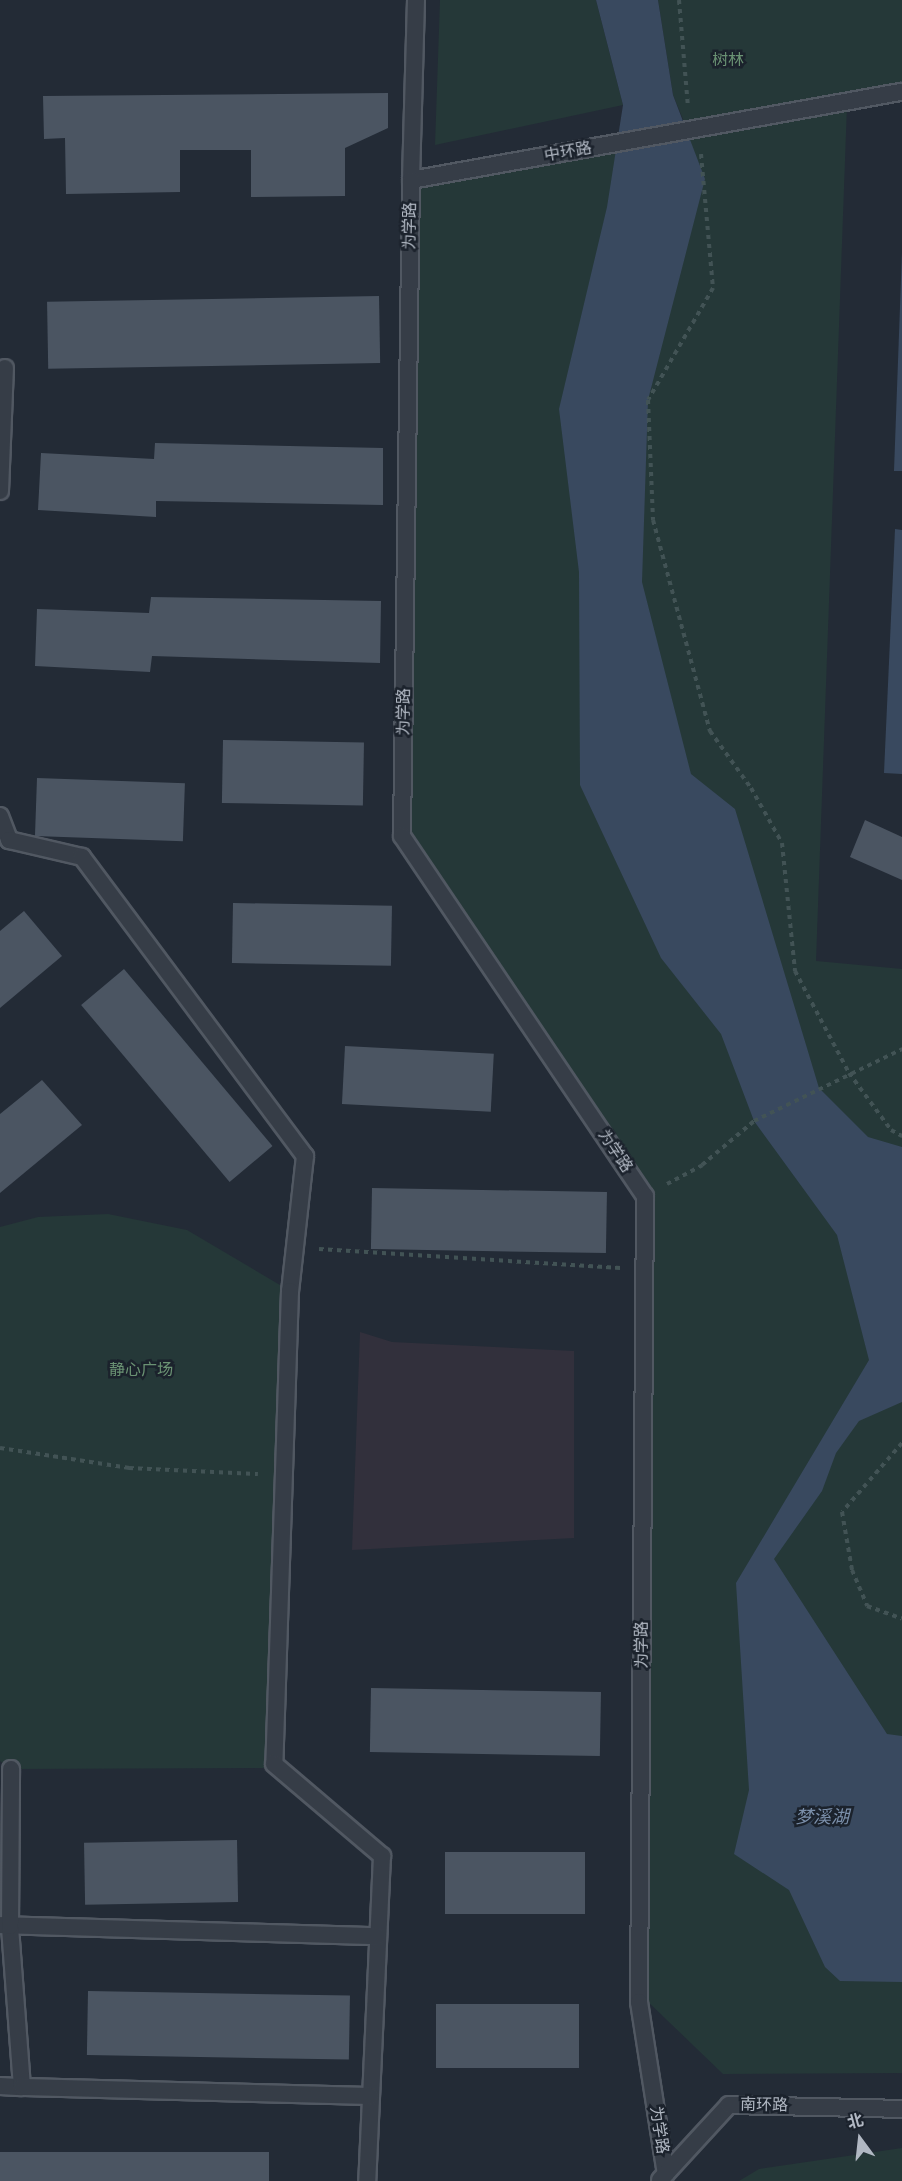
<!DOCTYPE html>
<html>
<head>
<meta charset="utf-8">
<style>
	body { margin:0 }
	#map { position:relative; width:902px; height:2181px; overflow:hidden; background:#232b36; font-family:Roboto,"Noto Sans SC",sans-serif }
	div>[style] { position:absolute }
	.medical>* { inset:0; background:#32303c }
	.green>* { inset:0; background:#253838 }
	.water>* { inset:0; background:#39495f }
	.building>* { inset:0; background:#4b5562; transform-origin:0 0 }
	.path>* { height:4px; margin-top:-2px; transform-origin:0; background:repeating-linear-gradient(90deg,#425355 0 4.5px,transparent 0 9px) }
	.roads { filter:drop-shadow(2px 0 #515862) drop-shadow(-2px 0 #515862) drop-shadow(0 2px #515862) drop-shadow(0 -2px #515862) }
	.service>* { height:16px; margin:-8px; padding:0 8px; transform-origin:8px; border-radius:8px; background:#363d47 }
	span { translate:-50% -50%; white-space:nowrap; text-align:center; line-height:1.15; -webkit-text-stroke:5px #1b222c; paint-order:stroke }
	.park-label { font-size:16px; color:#6a9273 }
	.street-label { font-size:16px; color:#b1b8c3 }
	.water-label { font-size:18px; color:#7b8faa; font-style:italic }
	.north { position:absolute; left:830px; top:2109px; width:60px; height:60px; -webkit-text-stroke:4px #1b222c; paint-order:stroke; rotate:345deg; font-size:16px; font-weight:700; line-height:24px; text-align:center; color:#b1b8c3 }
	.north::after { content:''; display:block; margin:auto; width:21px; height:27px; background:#b1b8c3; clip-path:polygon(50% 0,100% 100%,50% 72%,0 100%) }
</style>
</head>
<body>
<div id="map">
	<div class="medical">
		<div style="clip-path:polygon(360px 1332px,392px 1342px,574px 1351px,574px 1538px,352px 1550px)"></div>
	</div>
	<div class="green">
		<div style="clip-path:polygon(440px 0,596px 0,623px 105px,435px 145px)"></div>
		<div style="clip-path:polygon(658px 0,902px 0,902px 90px,687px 129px,673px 95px)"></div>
		<div style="clip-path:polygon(847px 105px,816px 961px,902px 969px,902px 2073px,723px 2074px,643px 1997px,649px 1192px,405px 833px,414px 182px)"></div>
		<div style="clip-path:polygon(108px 1214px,187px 1230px,285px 1288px,270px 1768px,11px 1769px,0 1761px,0 1227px,38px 1217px)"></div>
		<div style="clip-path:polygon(902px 2148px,902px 2181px,739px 2181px,759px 2169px)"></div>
	</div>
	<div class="water">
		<div style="clip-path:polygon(596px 0,658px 0,673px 95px,705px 179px,648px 400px,642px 582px,691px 774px,735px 809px,819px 1088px,868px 1137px,902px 1147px,902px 1402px,859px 1421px,836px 1453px,822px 1491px,774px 1559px,887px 1734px,902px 1736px,902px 1982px,840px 1981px,825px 1967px,789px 1890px,734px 1854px,749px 1790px,736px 1583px,869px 1360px,837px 1235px,754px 1121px,721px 1034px,661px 958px,580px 785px,579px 572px,559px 409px,607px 207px,623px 105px)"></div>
		<div style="clip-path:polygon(902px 252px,902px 471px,894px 471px)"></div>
		<div style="clip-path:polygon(895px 529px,902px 530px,902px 774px,884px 773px)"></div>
	</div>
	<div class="building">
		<div style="clip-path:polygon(388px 93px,388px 128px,345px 148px,345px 196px,251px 197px,251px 150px,180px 150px,180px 192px,66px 194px,65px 138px,44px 139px,43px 96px)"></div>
		<div style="left:379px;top:296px;width:67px;height:332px;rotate:89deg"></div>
		<div style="clip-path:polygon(155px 443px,383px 448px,383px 505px,156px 501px,156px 517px,38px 510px,41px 453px,154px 459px)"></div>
		<div style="clip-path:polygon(151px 597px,381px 601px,380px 663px,152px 656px,150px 672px,35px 666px,37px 609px,149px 613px)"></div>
		<div style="left:223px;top:740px;width:141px;height:63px;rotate:1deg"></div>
		<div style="left:37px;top:778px;width:148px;height:58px;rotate:2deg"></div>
		<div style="clip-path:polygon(865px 820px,902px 837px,902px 880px,850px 857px)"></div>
		<div style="left:233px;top:903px;width:159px;height:60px;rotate:1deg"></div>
		<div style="clip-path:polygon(24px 911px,62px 956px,0 1008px,0 931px)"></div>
		<div style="left:124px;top:969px;width:231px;height:56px;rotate:50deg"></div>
		<div style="left:345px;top:1046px;width:149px;height:58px;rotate:3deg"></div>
		<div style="clip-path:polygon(42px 1080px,82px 1125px,0 1193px,0 1114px)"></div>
		<div style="left:372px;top:1188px;width:235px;height:61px;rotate:1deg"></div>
		<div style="left:371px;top:1688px;width:230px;height:64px;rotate:1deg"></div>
		<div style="left:237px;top:1840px;width:62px;height:153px;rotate:89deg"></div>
		<div style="left:445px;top:1852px;width:140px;height:62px"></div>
		<div style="left:88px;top:1991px;width:262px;height:64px;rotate:1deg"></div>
		<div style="left:579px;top:2004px;width:64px;height:143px;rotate:90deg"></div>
		<div style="left:269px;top:2152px;width:29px;height:269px;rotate:90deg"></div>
	</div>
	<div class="path">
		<div style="left:679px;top:0;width:107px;rotate:85.2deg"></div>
		<div style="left:701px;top:154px;width:135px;rotate:84.9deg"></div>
		<div style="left:713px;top:288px;width:129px;rotate:120.1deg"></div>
		<div style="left:648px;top:400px;width:120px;rotate:87.6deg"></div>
		<div style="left:653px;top:520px;width:219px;rotate:74.9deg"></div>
		<div style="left:710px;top:731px;width:70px;rotate:54.3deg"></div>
		<div style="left:751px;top:788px;width:63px;rotate:60.6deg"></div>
		<div style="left:782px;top:843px;width:129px;rotate:84.2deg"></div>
		<div style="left:795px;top:971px;width:115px;rotate:62.1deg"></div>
		<div style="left:849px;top:1073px;width:71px;rotate:53.6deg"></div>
		<div style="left:891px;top:1130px;width:13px;rotate:29deg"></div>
		<div style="left:667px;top:1184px;width:40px;rotate:-28deg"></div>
		<div style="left:702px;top:1165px;width:68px;rotate:-40.2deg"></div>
		<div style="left:754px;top:1121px;width:165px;rotate:-25.9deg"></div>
		<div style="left:319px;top:1249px;width:302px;rotate:3.6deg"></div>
		<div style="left:902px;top:1443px;width:91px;rotate:131deg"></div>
		<div style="left:842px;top:1512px;width:59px;rotate:80.2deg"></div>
		<div style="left:852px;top:1570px;width:39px;rotate:67deg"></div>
		<div style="left:867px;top:1606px;width:37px;rotate:20deg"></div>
		<div style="left:0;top:1448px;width:131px;rotate:8.8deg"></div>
		<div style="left:129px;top:1468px;width:129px;rotate:2.7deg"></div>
	</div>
	<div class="roads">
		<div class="service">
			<div style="left:416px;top:0;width:180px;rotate:91.6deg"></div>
			<div style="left:411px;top:180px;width:499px;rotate:-10.2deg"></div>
			<div style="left:411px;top:180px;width:656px;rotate:90.79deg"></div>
			<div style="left:402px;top:836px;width:434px;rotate:56deg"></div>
			<div style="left:645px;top:1196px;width:806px;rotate:90.43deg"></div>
			<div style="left:639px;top:2002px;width:174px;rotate:81.1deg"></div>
			<div style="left:0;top:491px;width:123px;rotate:-87.7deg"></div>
			<div style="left:0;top:816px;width:26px;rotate:69deg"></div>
			<div style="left:9px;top:840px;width:75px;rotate:13.1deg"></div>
			<div style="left:82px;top:857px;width:373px;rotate:53.3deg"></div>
			<div style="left:305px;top:1156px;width:136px;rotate:96.3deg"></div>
			<div style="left:290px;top:1291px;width:473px;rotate:91.9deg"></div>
			<div style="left:274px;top:1764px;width:142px;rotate:40.4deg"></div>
			<div style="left:382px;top:1856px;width:325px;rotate:92.6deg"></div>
			<div style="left:0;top:1925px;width:378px;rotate:1.7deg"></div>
			<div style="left:0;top:2086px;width:22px;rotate:3deg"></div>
			<div style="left:22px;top:2087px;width:161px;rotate:-94.3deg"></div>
			<div style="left:10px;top:1926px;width:157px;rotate:-89.6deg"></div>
			<div style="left:22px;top:2087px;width:349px;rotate:1.5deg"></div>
			<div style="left:660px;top:2180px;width:102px;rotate:-47.4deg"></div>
			<div style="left:729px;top:2105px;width:173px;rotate:1.3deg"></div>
		</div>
	</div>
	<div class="park-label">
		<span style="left:728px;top:60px">树林</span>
		<span style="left:141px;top:1370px">静心广场</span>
	</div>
	<div class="street-label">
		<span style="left:568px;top:152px;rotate:-10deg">中环路</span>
		<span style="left:410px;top:226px;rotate:-89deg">为学路</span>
		<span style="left:404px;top:712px;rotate:-89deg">为学路</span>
		<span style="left:615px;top:1151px;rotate:56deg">为学路</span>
		<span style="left:642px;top:1645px;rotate:-90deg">为学路</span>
		<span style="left:764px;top:2105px;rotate:1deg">南环路</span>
		<span style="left:659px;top:2130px;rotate:81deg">为学路</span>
	</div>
	<div class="water-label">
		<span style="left:822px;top:1817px">梦溪湖</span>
	</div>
	<div class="north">北</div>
</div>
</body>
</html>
